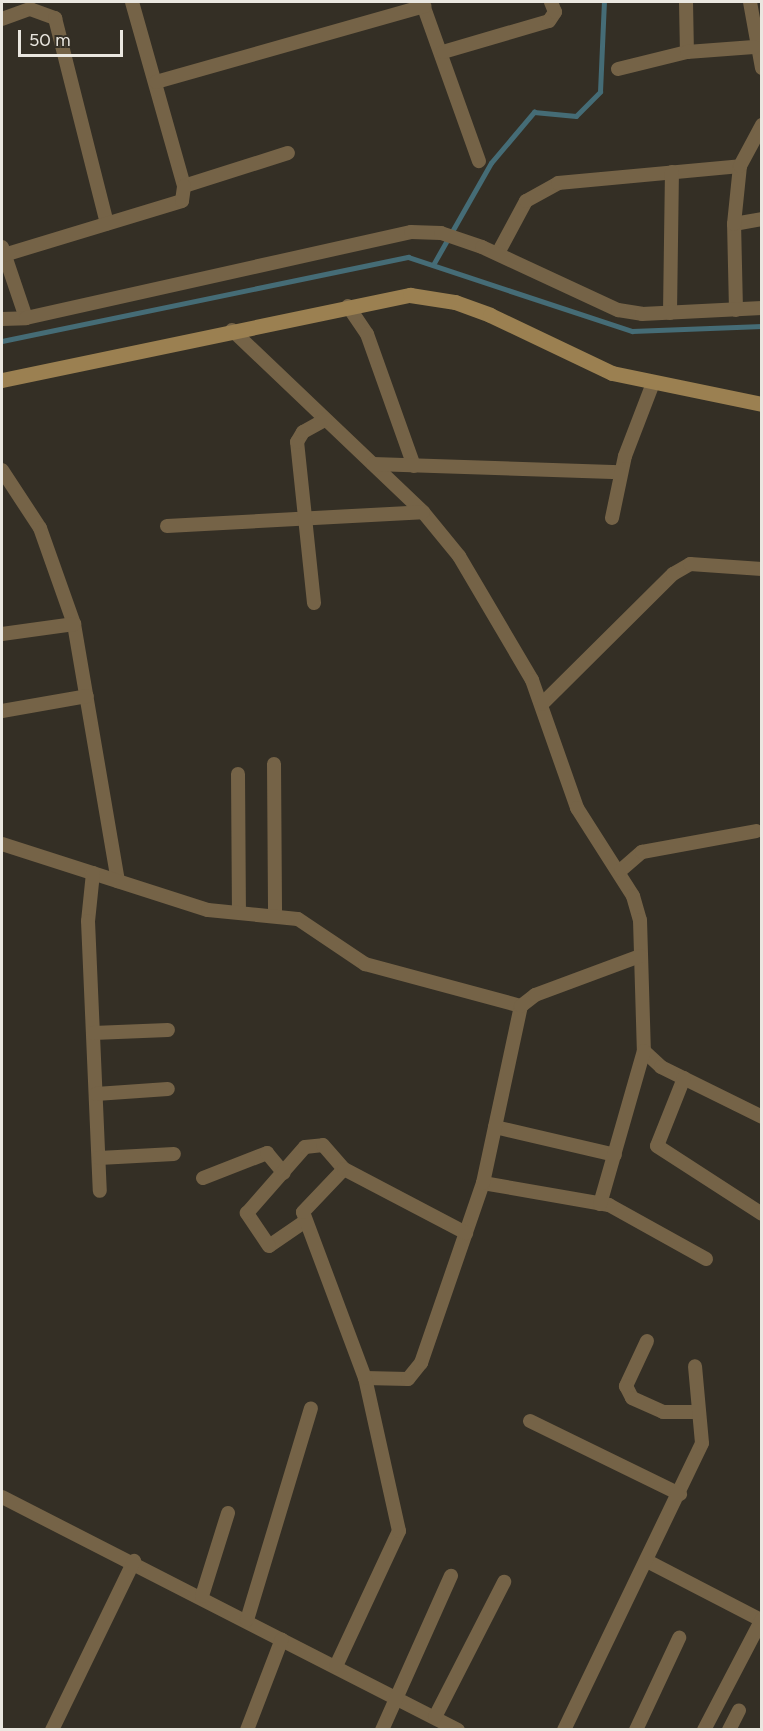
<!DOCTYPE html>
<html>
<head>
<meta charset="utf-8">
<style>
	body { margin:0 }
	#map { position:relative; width:763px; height:1731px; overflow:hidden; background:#342f25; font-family:Figtree,sans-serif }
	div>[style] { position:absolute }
	.stream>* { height:4.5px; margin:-2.25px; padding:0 2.25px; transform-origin:2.25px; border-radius:2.25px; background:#456c76 }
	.street>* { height:14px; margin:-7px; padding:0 7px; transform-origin:7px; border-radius:7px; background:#756347 }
	.secondary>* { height:15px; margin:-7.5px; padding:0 7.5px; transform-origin:7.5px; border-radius:7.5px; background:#9b8051 }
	span { translate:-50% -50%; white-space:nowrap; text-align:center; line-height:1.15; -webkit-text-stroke:6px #342f25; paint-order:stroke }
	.frame { position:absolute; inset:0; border:3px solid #eae7e0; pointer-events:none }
	.scale { position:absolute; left:18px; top:30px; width:105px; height:27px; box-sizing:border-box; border:3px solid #eae7e0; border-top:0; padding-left:8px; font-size:18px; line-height:21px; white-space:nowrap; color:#eae7e0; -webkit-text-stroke:4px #342f25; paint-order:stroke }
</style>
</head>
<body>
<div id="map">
	<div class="stream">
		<div style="left:433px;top:265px;width:117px;rotate:-60.4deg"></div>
		<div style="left:491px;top:163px;width:67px;rotate:-49.9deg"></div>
		<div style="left:534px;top:112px;width:42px;rotate:5.4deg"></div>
		<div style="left:576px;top:116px;width:34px;rotate:-45deg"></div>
		<div style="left:600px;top:92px;width:90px;rotate:-87.5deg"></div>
		<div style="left:2px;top:341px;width:415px;rotate:-11.7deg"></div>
		<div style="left:408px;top:257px;width:236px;rotate:18.3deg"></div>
		<div style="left:632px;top:331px;width:130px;rotate:-2.2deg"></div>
	</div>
	<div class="street">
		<div style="left:132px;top:2px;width:191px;rotate:74.2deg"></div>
		<div style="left:184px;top:186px;width:109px;rotate:-17.6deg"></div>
		<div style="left:422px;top:2px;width:169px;rotate:70.3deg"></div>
		<div style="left:686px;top:2px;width:50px;rotate:88.9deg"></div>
		<div style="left:750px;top:2px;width:67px;rotate:79.7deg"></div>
		<div style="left:2px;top:19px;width:30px;rotate:-20deg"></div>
		<div style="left:30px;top:9px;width:27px;rotate:20deg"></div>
		<div style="left:55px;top:18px;width:212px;rotate:75.8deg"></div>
		<div style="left:443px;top:52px;width:110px;rotate:-16.3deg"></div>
		<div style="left:549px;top:21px;width:11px;rotate:-56deg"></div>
		<div style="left:555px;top:12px;width:11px;rotate:-112deg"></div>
		<div style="left:618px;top:69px;width:71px;rotate:-13.8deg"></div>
		<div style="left:687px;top:52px;width:67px;rotate:-4.3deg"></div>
		<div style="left:156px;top:82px;width:279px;rotate:-15.8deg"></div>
		<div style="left:734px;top:224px;width:28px;rotate:-10deg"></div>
		<div style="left:2px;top:247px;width:75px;rotate:71.3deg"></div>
		<div style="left:498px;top:253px;width:59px;rotate:-61.7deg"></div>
		<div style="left:526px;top:201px;width:37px;rotate:-29deg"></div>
		<div style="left:558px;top:183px;width:183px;rotate:-5.3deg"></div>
		<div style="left:4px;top:255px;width:186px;rotate:-16.9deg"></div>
		<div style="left:182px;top:201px;width:15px;rotate:-82deg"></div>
		<div style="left:348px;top:306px;width:34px;rotate:56deg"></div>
		<div style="left:367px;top:334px;width:140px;rotate:70.4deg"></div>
		<div style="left:736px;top:310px;width:86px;rotate:-91.3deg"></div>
		<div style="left:734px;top:224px;width:58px;rotate:-84.1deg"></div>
		<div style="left:740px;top:166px;width:47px;rotate:-61.8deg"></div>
		<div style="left:670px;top:313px;width:141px;rotate:-89.2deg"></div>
		<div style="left:2px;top:319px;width:24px;rotate:-2deg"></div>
		<div style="left:26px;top:318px;width:394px;rotate:-12.6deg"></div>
		<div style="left:411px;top:232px;width:30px;rotate:2deg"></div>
		<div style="left:441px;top:233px;width:43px;rotate:18.9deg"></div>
		<div style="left:482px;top:247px;width:150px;rotate:24.9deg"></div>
		<div style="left:618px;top:310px;width:24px;rotate:9deg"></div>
		<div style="left:642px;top:314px;width:120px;rotate:-2.9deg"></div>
		<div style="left:232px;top:330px;width:264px;rotate:43.6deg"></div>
		<div style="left:423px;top:512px;width:57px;rotate:50.7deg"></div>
		<div style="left:459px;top:556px;width:144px;rotate:59.5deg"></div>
		<div style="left:532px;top:680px;width:136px;rotate:70.6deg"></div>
		<div style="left:577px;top:808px;width:104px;rotate:57.5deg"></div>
		<div style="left:633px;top:896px;width:25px;rotate:74deg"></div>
		<div style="left:640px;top:920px;width:131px;rotate:88.3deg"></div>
		<div style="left:644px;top:1051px;width:23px;rotate:43deg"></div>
		<div style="left:661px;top:1067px;width:113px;rotate:26.3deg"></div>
		<div style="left:373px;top:464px;width:247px;rotate:1.9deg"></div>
		<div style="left:2px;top:470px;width:69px;rotate:56.8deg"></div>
		<div style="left:40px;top:528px;width:102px;rotate:70.5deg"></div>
		<div style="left:74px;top:624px;width:261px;rotate:80.3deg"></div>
		<div style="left:612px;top:518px;width:63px;rotate:-78.2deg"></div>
		<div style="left:625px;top:456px;width:78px;rotate:-69deg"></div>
		<div style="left:167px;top:526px;width:256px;rotate:-3.1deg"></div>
		<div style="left:314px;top:603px;width:162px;rotate:-96deg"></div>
		<div style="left:297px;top:442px;width:12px;rotate:-59deg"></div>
		<div style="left:303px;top:432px;width:25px;rotate:-29deg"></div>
		<div style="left:2px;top:634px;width:73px;rotate:-7.9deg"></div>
		<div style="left:542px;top:704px;width:185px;rotate:-44.8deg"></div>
		<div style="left:673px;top:574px;width:20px;rotate:-30deg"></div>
		<div style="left:690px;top:564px;width:72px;rotate:4deg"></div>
		<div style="left:2px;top:711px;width:86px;rotate:-10deg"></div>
		<div style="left:274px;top:764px;width:150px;rotate:89.6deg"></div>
		<div style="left:238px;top:774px;width:138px;rotate:89.6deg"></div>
		<div style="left:2px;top:844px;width:216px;rotate:17.8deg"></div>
		<div style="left:208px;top:910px;width:90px;rotate:5.7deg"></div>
		<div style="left:298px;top:919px;width:81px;rotate:33.9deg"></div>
		<div style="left:365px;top:964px;width:162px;rotate:15.1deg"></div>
		<div style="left:621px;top:870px;width:28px;rotate:-41deg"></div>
		<div style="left:642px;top:852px;width:116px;rotate:-10.4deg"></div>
		<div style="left:93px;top:873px;width:48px;rotate:95.9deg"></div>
		<div style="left:88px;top:921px;width:270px;rotate:87.5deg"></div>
		<div style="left:93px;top:1033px;width:75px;rotate:-2.3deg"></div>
		<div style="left:684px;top:1078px;width:73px;rotate:111.7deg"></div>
		<div style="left:657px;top:1146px;width:125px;rotate:32.9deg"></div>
		<div style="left:96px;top:1094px;width:72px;rotate:-4deg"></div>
		<div style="left:495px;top:1127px;width:123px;rotate:13.1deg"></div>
		<div style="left:99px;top:1158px;width:75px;rotate:-3.1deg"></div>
		<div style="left:203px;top:1178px;width:69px;rotate:-21.3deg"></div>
		<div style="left:267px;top:1153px;width:26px;rotate:50deg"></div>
		<div style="left:483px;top:1183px;width:128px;rotate:9.9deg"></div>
		<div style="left:609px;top:1205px;width:111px;rotate:29.1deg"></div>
		<div style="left:600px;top:1204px;width:159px;rotate:-74deg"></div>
		<div style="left:304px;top:1222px;width:42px;rotate:145.6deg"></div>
		<div style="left:269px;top:1246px;width:40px;rotate:-124deg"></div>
		<div style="left:247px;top:1213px;width:88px;rotate:-48.7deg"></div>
		<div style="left:305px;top:1147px;width:18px;rotate:-6deg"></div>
		<div style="left:323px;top:1145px;width:32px;rotate:49deg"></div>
		<div style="left:647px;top:1341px;width:50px;rotate:115deg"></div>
		<div style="left:626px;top:1386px;width:13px;rotate:63deg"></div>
		<div style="left:632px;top:1398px;width:34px;rotate:24deg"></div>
		<div style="left:663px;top:1412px;width:35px"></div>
		<div style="left:365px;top:1378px;width:43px;rotate:1.3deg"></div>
		<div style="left:408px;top:1379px;width:21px;rotate:-51deg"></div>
		<div style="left:421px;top:1363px;width:190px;rotate:-71deg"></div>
		<div style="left:483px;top:1183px;width:181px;rotate:-77.9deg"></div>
		<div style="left:521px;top:1006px;width:18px;rotate:-38deg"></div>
		<div style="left:535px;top:995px;width:112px;rotate:-20.4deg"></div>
		<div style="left:530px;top:1421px;width:167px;rotate:26deg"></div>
		<div style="left:2px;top:1497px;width:512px;rotate:27.07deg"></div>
		<div style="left:647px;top:1561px;width:128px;rotate:27.4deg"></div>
		<div style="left:202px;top:1596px;width:87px;rotate:-72.6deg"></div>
		<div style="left:247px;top:1620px;width:221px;rotate:-73.2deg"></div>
		<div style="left:336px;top:1666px;width:149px;rotate:-65deg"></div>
		<div style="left:399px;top:1531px;width:157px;rotate:-102.5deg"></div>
		<div style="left:365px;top:1378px;width:177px;rotate:-110.5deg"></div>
		<div style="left:303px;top:1212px;width:59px;rotate:-46.4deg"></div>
		<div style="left:344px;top:1169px;width:138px;rotate:27.7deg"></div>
		<div style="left:435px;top:1717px;width:152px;rotate:-62.9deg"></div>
		<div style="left:52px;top:1730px;width:188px;rotate:-64.1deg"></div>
		<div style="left:247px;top:1730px;width:97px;rotate:-69deg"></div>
		<div style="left:382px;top:1730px;width:169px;rotate:-65.9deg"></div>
		<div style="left:564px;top:1730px;width:318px;rotate:-64.3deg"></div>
		<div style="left:702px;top:1443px;width:77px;rotate:-95.2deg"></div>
		<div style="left:636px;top:1730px;width:102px;rotate:-64.9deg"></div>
		<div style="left:704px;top:1730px;width:125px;rotate:-62.4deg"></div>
		<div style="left:729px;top:1730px;width:22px;rotate:-63deg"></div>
	</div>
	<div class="secondary">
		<div style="left:2px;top:380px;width:417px;rotate:-11.8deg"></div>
		<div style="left:410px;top:295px;width:46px;rotate:8.8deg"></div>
		<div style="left:455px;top:302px;width:37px;rotate:20deg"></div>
		<div style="left:490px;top:315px;width:135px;rotate:25.4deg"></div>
		<div style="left:612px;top:373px;width:153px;rotate:11.7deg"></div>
	</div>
	<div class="frame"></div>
	<div class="scale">50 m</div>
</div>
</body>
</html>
